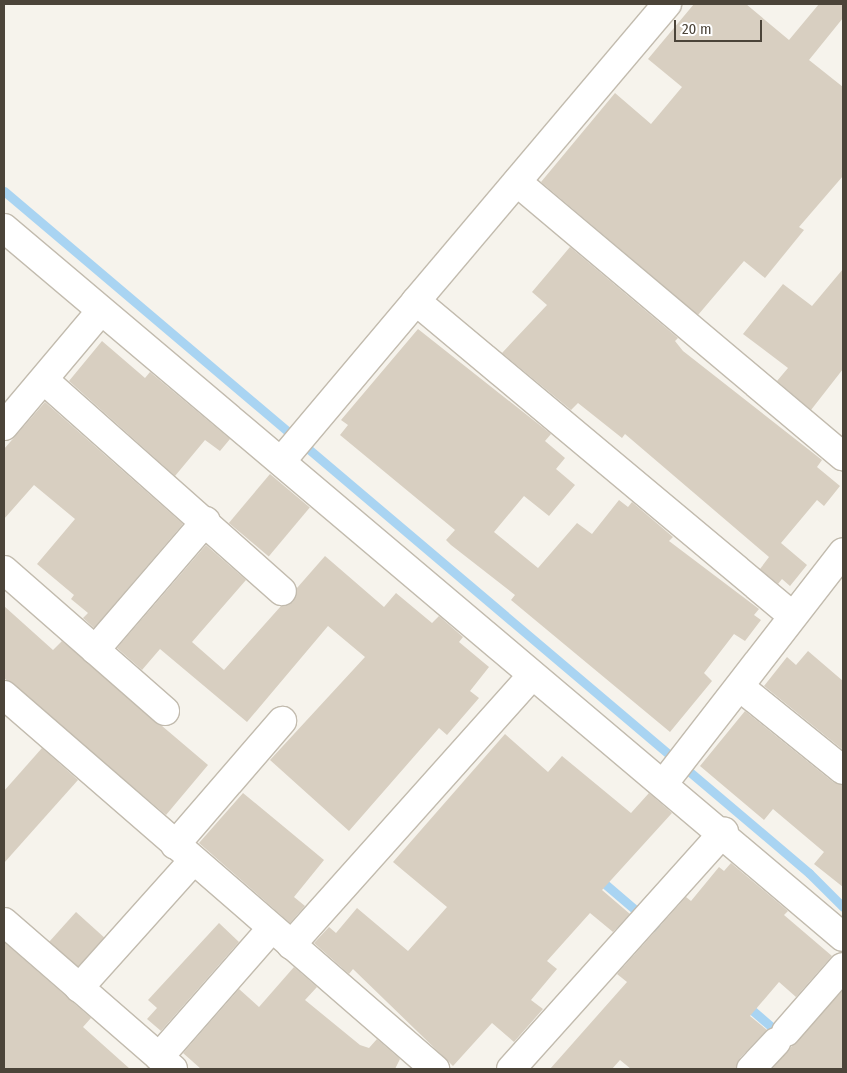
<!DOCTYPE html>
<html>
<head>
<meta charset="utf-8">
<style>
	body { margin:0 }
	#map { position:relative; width:847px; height:1073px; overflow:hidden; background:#f6f3ec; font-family:"Fira Sans Condensed",sans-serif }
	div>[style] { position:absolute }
	.stream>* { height:9px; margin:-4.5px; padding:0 4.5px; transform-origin:4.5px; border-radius:4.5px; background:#a9d4f2 }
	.building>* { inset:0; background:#d8cfc1; transform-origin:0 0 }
	.roads { filter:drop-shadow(1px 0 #c2bbae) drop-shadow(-1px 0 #c2bbae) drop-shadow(0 1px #c2bbae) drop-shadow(0 -1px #c2bbae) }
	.minor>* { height:28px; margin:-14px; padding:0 14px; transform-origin:14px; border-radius:14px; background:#fff }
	span { translate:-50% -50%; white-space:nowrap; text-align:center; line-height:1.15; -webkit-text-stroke:4px #fff; paint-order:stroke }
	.frame { position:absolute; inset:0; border:5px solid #4b4439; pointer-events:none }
	.scale { position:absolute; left:674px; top:20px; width:88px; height:22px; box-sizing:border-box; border:2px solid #4b4439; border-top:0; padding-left:6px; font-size:15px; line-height:18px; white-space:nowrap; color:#4b4439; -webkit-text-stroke:4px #fff; paint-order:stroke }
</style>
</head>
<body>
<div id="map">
	<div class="stream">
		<div style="left:4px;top:191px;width:1055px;rotate:40.27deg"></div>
		<div style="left:809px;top:873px;width:48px;rotate:45deg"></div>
		<div style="left:598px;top:878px;width:89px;rotate:40.5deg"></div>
		<div style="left:746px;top:1005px;width:46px;rotate:40.6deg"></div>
	</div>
	<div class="building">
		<div style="clip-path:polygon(694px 4px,746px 4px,789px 40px,819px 4px,843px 4px,843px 18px,809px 60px,843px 87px,843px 176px,799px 227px,804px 230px,765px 278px,744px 261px,698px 315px,541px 182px,615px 93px,651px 124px,682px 87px,648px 59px)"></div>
		<div style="clip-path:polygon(570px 247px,678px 338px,675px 341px,683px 351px,822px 460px,817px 467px,840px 486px,824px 506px,817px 500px,781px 543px,807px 565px,790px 586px,782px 579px,778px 584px,760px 569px,769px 557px,625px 434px,622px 438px,578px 403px,571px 410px,502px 353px,547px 305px,532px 292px)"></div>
		<div style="clip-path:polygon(843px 269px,843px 369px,811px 410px,777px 381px,788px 368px,743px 334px,783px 284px,812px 306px)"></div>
		<div style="clip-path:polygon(418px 329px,551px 434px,545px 441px,565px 458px,556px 469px,575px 485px,549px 516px,524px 496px,494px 532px,538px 568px,577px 523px,592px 534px,619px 500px,628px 507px,632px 502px,673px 537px,669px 541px,759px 609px,754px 615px,761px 620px,745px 641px,734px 634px,704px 673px,712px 681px,670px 732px,511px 600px,515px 595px,451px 545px,446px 540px,455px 530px,340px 435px,348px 425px,341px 420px)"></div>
		<div style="clip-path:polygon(102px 341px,145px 378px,150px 372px,230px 439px,220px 451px,205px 440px,175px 476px,69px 381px)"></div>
		<div style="clip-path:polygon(45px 402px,183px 524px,94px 628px,83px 618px,88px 613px,71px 599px,74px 595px,37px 564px,75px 519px,34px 485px,4px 519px,4px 449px)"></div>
		<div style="left:270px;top:474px;width:52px;height:64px;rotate:40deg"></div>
		<div style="clip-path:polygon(206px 545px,246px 580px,192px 642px,224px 670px,281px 606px,293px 602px,297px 588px,325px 556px,384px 607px,396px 593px,432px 623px,439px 616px,463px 637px,459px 642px,489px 667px,470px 691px,479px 698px,447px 735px,439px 728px,349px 831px,270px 760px,365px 657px,328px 626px,247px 722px,160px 649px,142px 670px,117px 648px)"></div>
		<div style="clip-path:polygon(4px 606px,53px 650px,62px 641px,208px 765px,166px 815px,4px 678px)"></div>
		<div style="clip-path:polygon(808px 651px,843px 681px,843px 750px,764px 686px,787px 657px,796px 665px)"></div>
		<div style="clip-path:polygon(745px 711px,833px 782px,843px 785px,843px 887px,814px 864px,824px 852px,773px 809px,764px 820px,700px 766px)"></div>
		<div style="clip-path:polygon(505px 734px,548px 772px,562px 756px,631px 813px,649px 793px,672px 813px,602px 890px,630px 914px,613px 932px,590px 913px,547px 961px,557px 969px,531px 1000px,543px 1009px,514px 1042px,492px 1023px,453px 1066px,353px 969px,349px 974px,314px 943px,329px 927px,336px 933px,357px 908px,408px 951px,447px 907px,393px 862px)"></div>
		<div style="clip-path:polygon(42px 748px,78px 780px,4px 863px,4px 791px)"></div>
		<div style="clip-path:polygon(243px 793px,324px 860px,294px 897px,305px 906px,290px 923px,199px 843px)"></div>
		<div style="clip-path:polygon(731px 863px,788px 911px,784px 915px,832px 956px,796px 997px,779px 982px,750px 1016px,767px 1030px,740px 1058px,736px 1069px,631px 1069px,620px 1060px,612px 1069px,550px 1069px,627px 982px,617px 974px,686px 897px,691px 901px,719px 867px,724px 871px)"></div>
		<div style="left:76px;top:912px;width:38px;height:40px;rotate:42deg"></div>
		<div style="clip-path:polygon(219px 923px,239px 942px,161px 1031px,147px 1019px,157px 1008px,148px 1000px)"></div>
		<div style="clip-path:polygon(4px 942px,91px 1018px,83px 1027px,130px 1069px,4px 1069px)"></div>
		<div style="clip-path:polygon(294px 967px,317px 987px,305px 1000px,360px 1045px,369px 1048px,377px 1039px,400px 1059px,395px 1069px,201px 1069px,183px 1053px,239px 989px,259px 1007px)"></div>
		<div style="clip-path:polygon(843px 990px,843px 1069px,772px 1069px,791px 1047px)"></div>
	</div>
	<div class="roads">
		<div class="minor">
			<div style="left:667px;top:4px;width:389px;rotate:130.2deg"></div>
			<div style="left:416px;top:301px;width:489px;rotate:39.9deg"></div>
			<div style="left:517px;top:182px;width:426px;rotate:40.1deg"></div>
			<div style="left:4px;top:228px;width:1098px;rotate:40.2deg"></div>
			<div style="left:44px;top:380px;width:318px;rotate:41.6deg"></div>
			<div style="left:4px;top:426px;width:150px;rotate:-49.9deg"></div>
			<div style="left:283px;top:459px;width:207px;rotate:-49.9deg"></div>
			<div style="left:4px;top:570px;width:214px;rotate:41.2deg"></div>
			<div style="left:95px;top:650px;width:170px;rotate:-49.3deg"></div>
			<div style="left:740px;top:687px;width:132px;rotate:38.9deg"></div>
			<div style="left:4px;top:695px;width:571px;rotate:40.95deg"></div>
			<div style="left:664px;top:783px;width:292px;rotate:-52.2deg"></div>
			<div style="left:175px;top:845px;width:164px;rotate:-49.2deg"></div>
			<div style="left:4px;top:922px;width:224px;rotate:41deg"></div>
			<div style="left:291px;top:945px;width:360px;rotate:-48.2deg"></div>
			<div style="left:79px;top:988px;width:171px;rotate:-48.1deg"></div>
			<div style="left:786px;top:1032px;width:86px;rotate:-48.8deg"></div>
			<div style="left:159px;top:1057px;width:171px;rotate:-48.8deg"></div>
			<div style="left:511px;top:1069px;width:319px;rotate:-48.1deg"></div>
			<div style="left:751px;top:1069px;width:37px;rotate:-47deg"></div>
		</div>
	</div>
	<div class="frame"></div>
	<div class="scale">20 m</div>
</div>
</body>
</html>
